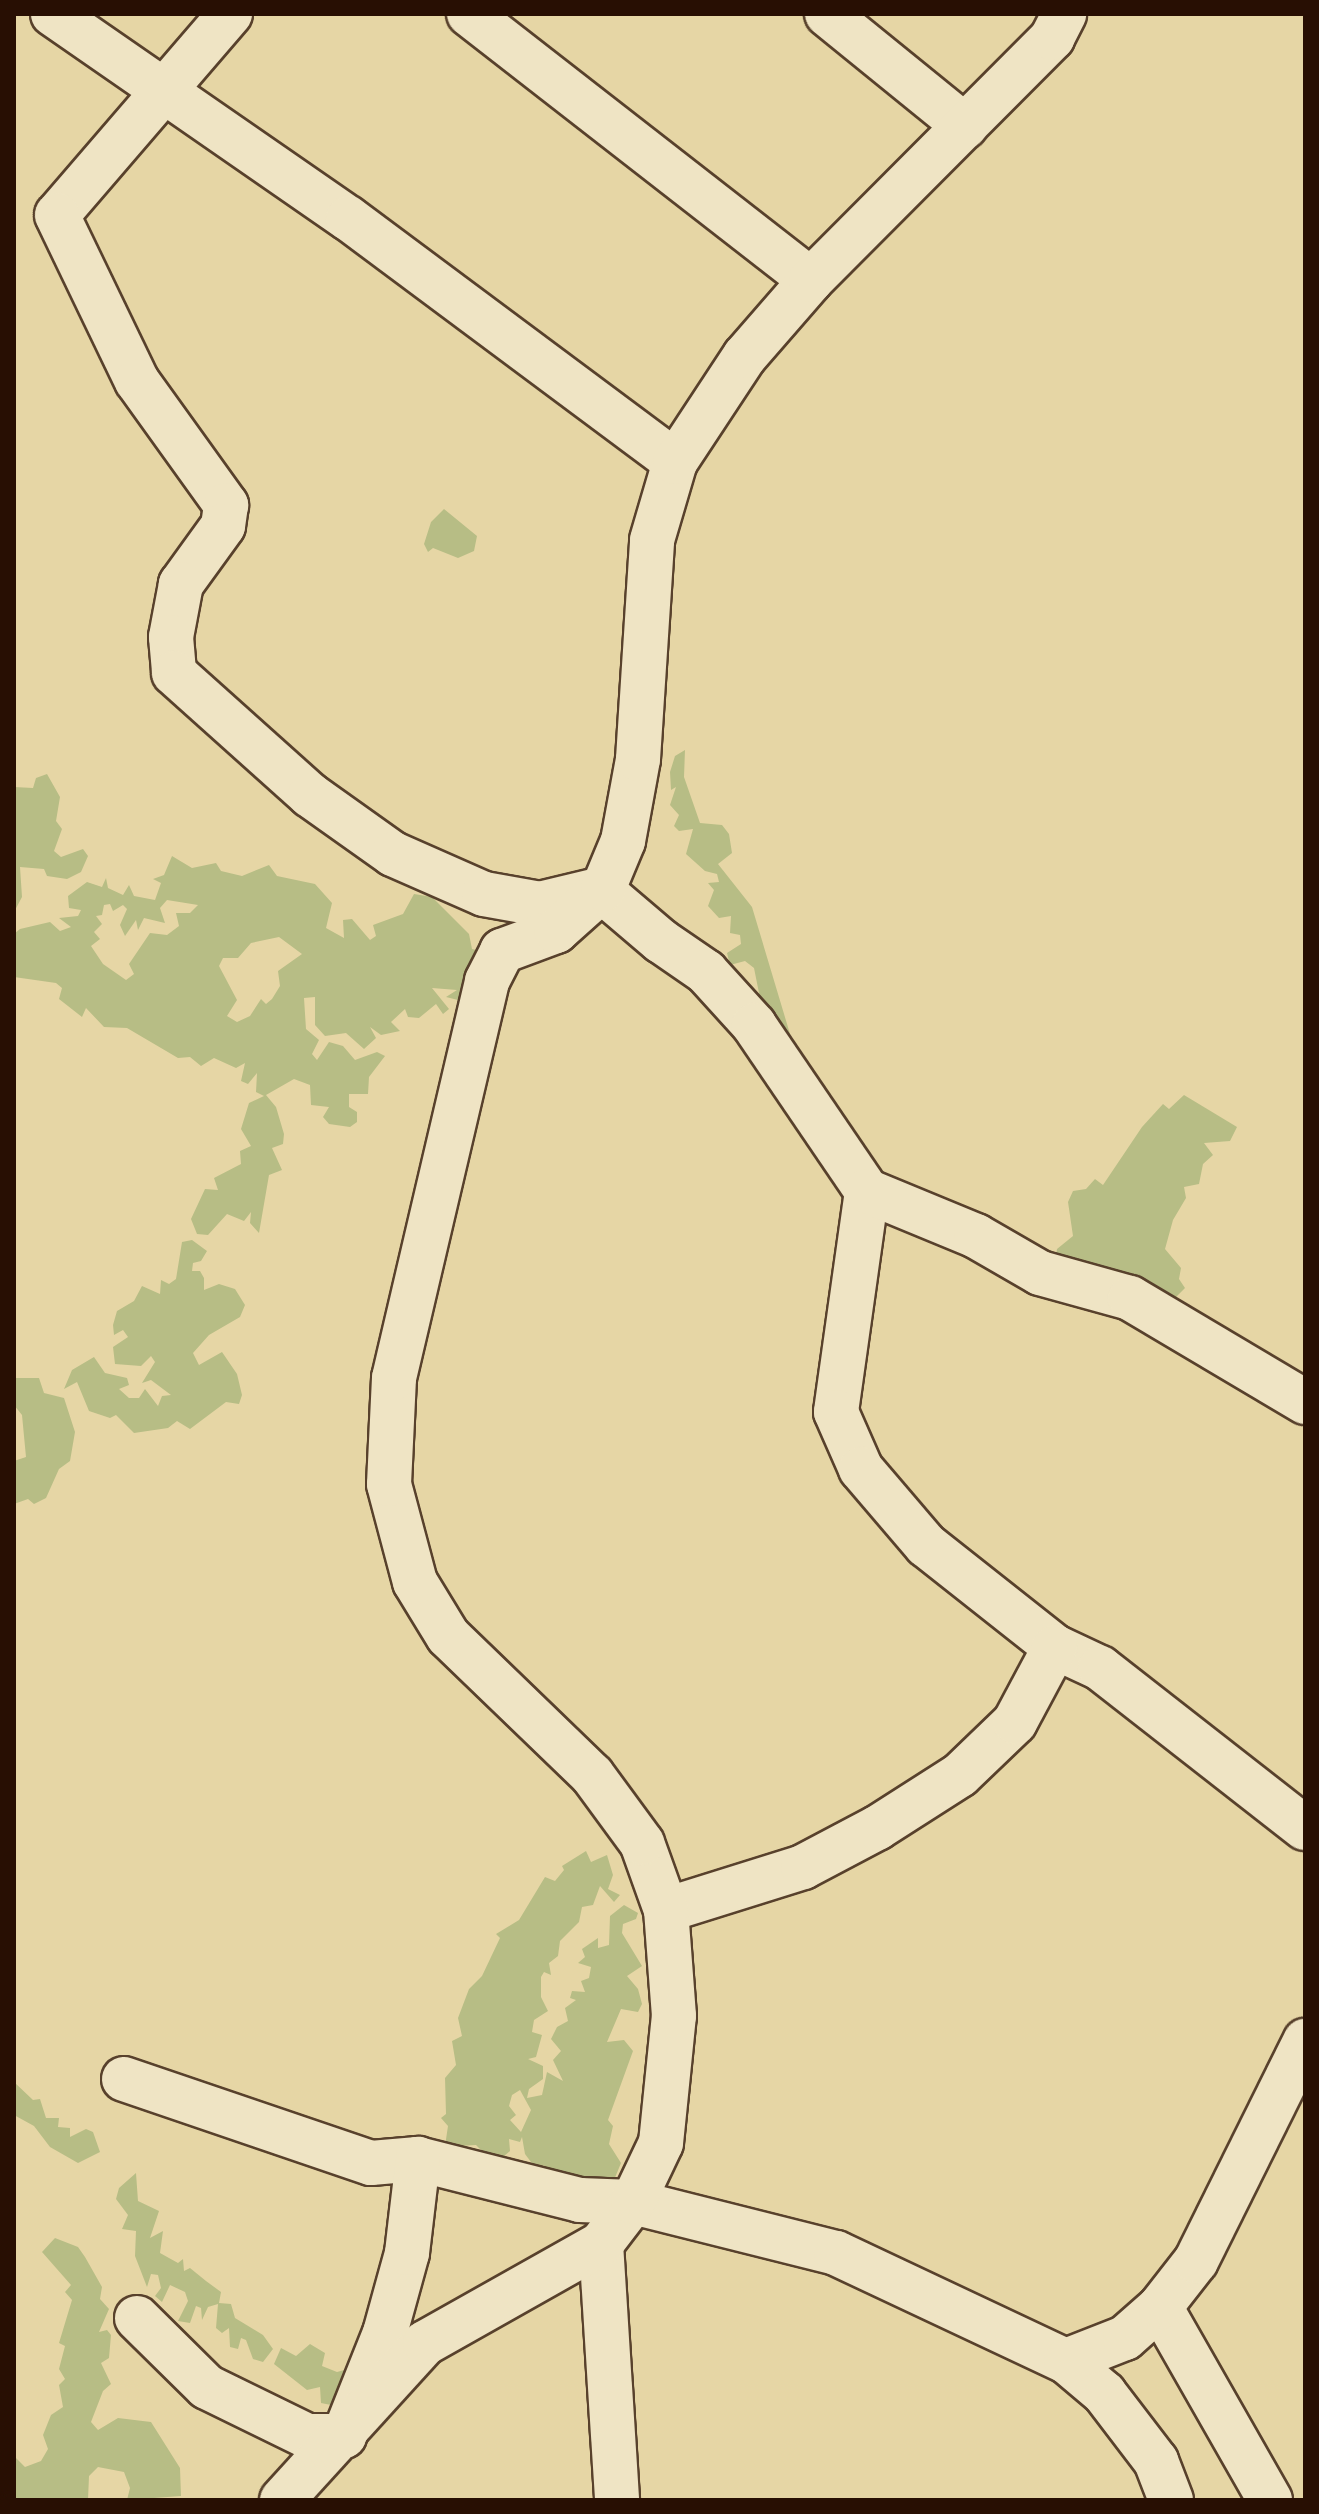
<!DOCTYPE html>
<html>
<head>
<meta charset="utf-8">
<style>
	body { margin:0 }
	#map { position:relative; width:1319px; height:2514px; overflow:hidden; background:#e6d6a5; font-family:Cardo,serif }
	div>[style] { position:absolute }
	.green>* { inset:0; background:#b7bd85 }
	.roads { filter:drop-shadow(2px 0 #58412c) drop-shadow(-2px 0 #58412c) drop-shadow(0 2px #58412c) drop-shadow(0 -2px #58412c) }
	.minor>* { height:44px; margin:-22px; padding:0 22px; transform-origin:22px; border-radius:22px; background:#efe4c4 }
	span { translate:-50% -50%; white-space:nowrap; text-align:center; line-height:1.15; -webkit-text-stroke:7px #efe4c4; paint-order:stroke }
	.frame { position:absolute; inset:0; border:16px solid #280f03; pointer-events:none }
</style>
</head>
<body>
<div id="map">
	<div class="green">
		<div style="clip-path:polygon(444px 509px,477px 536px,474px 551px,458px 558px,433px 548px,428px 552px,424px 544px,431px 522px)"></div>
		<div style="clip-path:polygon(685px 750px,684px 777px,700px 823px,722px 825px,729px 834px,732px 853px,718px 864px,752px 907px,793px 1044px,762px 1008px,754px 968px,745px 961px,730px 965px,727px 953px,741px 944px,740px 935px,730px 933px,731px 916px,719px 918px,708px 906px,714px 890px,708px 883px,719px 882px,717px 874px,705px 871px,686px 854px,693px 829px,679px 831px,674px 826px,679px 815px,670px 805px,676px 787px,671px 790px,670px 772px,675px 756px)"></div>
		<div style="clip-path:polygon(47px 774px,60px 797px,56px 821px,62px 829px,54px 851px,61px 857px,83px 849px,88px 856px,81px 872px,67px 879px,47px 876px,44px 869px,20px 867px,22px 897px,14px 912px,14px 932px,14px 787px,33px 788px,36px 778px)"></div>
		<div style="clip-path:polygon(evenodd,172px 856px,192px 868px,216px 863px,221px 871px,242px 876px,269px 865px,277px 876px,315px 884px,332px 903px,326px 928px,344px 938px,343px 920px,352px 919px,370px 940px,376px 936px,373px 925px,403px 914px,414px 894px,432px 897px,469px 934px,472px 949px,484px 952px,472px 1003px,457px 1010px,458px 1000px,446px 997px,457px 990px,432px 988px,449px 1009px,443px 1014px,436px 1004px,419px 1018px,408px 1017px,405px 1009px,391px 1022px,400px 1031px,381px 1035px,370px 1027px,376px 1038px,364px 1049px,346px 1033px,325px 1036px,315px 1025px,315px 997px,304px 998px,306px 1029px,319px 1040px,312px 1054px,317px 1060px,329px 1042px,343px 1046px,355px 1060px,377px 1052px,385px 1056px,369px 1077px,368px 1094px,349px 1094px,349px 1107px,357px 1112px,357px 1122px,350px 1127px,329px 1124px,323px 1117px,329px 1107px,311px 1105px,310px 1085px,294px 1079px,266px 1095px,276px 1107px,284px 1134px,283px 1144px,272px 1148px,282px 1170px,269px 1175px,259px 1233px,250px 1223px,251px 1212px,244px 1221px,227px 1214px,208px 1235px,197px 1234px,191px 1219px,205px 1189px,218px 1190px,214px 1178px,241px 1164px,240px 1151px,251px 1146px,241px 1129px,249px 1103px,264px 1096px,256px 1092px,257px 1073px,248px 1084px,241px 1081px,245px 1063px,236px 1068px,214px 1058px,201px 1066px,190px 1057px,178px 1058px,127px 1028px,104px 1027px,86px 1008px,82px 1017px,59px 999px,62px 988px,56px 983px,14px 977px,14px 934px,20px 929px,50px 922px,60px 931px,71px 927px,59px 918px,78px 916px,81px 910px,69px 908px,68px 896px,87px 882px,102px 887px,106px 878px,108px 888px,123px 895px,129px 885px,134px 896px,155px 900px,161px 883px,153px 879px,164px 875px,172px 856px,167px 900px,198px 905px,190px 913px,176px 913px,179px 926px,167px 935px,150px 933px,129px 964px,134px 974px,126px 980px,103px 964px,91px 946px,100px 939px,94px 932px,102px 924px,96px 916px,102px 915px,104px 905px,110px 904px,113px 911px,123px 905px,127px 909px,120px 925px,125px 936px,136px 920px,138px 930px,144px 918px,165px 923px,160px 908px,167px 900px,172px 856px,279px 937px,302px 954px,278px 971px,280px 986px,272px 999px,266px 1004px,261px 999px,250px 1016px,237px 1022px,227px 1016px,237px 1000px,219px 966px,223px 958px,238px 958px,251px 943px,279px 937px)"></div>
		<div style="clip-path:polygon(1184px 1095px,1237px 1127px,1230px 1141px,1204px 1143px,1213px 1155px,1203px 1164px,1199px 1184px,1184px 1187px,1186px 1198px,1173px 1220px,1165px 1249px,1181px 1268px,1179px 1279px,1185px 1288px,1176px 1297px,1163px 1297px,1055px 1263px,1057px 1249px,1073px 1236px,1068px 1202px,1073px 1191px,1086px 1189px,1095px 1179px,1103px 1185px,1142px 1127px,1163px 1104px,1169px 1109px)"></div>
		<div style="clip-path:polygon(192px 1240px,207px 1251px,201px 1261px,193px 1263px,192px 1271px,200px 1271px,204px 1278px,204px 1290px,219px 1284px,235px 1289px,245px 1305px,240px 1317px,209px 1335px,193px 1353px,199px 1365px,222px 1352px,237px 1374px,242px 1395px,239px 1404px,226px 1402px,190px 1429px,177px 1421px,168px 1428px,134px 1433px,116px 1415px,110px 1418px,89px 1411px,77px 1382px,64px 1389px,72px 1370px,94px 1357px,105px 1373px,127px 1378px,129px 1385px,119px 1389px,129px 1398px,139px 1398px,145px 1389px,158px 1406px,162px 1396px,171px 1395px,151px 1380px,142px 1383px,155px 1362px,151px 1356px,141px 1366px,115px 1364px,113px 1347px,128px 1337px,123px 1330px,114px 1335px,113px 1325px,117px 1311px,134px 1301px,142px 1286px,160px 1294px,161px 1280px,169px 1284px,176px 1279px,182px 1242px)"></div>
		<div style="clip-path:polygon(14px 1378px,39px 1378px,44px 1393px,64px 1398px,75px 1432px,70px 1461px,59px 1469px,46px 1498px,34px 1504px,28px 1499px,14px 1504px,14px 1461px,26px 1457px,22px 1415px,14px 1405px)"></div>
		<div style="clip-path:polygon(evenodd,586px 1851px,591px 1862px,607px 1855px,613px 1875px,608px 1889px,620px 1895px,614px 1902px,600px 1886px,593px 1905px,582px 1907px,579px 1922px,560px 1941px,558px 1956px,549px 1963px,551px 1975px,544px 1972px,541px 1977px,541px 1997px,548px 2011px,534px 2020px,532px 2032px,542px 2035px,536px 2057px,528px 2059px,543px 2066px,543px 2079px,529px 2089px,527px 2098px,542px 2095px,547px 2072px,563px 2081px,553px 2060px,561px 2051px,551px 2039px,557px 2027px,568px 2021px,565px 2008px,576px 2000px,570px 1998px,572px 1991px,585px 1992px,581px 1981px,589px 1978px,591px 1967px,578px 1963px,585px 1957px,582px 1949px,598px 1938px,598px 1948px,609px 1945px,610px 1916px,624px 1905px,638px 1913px,636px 1919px,623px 1924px,622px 1933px,642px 1966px,627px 1976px,638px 1989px,642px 2004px,638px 2012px,621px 2009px,607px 2042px,624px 2040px,633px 2051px,608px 2120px,613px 2126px,609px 2144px,621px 2163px,612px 2185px,547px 2174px,544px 2165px,537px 2170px,525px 2154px,522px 2137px,520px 2142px,509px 2139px,510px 2151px,503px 2157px,489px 2158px,476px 2145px,457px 2146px,455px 2154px,445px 2146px,448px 2126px,441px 2118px,446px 2114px,445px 2078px,456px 2065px,452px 2041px,462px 2036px,458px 2018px,469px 1989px,482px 1976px,500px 1938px,496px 1934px,519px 1920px,545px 1877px,555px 1881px,564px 1870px,562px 1866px,586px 1851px,520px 2090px,531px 2110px,521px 2132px,510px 2120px,516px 2115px,509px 2106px,512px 2095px,520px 2090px)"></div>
		<div style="clip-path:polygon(14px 2082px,33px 2100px,40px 2099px,46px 2118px,59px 2118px,58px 2127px,70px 2128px,70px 2137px,86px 2129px,93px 2132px,100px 2152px,78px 2163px,50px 2147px,34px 2126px,14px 2115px)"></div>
		<div style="clip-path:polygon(136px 2173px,138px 2201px,159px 2211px,150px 2238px,163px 2231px,160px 2253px,178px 2263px,183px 2259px,184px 2271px,190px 2268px,206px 2281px,221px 2292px,219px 2303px,231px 2304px,235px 2318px,263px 2335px,273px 2349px,263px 2362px,253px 2359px,246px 2340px,241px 2338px,238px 2349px,230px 2347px,229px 2328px,222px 2333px,216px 2328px,218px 2304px,208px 2307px,202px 2320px,201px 2308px,196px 2306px,190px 2323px,178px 2321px,188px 2301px,185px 2292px,170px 2285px,162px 2302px,155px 2296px,161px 2288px,158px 2275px,151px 2274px,147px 2287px,135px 2256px,136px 2231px,122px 2229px,128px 2215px,116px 2199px,119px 2188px)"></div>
		<div style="clip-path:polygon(55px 2238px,78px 2247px,85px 2257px,102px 2287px,100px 2299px,109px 2309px,99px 2332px,107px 2330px,111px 2335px,109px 2358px,101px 2363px,111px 2384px,103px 2391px,91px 2422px,98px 2430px,118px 2418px,151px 2422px,180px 2468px,181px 2496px,127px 2500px,130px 2488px,124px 2472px,98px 2467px,89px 2476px,88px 2500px,14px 2500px,14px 2456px,25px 2467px,41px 2461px,48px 2449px,43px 2435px,51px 2415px,63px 2407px,59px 2385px,65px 2379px,59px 2369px,65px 2346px,59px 2343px,72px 2300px,65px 2292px,71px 2285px,42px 2252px)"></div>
		<div style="clip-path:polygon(310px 2344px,325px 2353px,322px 2366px,337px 2372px,348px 2369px,336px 2406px,321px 2403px,320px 2387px,307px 2390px,274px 2364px,281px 2348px,296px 2356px)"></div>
	</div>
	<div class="roads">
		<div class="minor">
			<div style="left:53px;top:14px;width:359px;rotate:34.7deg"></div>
			<div style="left:348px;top:218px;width:408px;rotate:36.7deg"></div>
			<div style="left:230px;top:14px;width:265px;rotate:130.7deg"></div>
			<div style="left:57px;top:215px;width:184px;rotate:64.3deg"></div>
			<div style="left:137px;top:381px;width:153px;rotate:54.3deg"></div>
			<div style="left:226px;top:505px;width:21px;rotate:98deg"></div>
			<div style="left:223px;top:526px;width:72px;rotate:125.9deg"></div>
			<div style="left:181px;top:584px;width:54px;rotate:100.7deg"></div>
			<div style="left:171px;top:637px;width:36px;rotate:85deg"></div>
			<div style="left:174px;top:673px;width:183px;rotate:41.9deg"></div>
			<div style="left:310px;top:795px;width:102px;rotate:35.4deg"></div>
			<div style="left:393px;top:854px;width:99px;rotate:23.7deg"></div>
			<div style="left:484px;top:894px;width:57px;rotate:10.1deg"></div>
			<div style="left:540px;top:904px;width:60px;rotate:-13.6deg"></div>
			<div style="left:469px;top:14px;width:433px;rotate:37.9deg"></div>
			<div style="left:827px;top:14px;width:178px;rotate:39.1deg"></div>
			<div style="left:601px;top:890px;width:79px;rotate:40.4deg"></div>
			<div style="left:661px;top:941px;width:55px;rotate:34.6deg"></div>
			<div style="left:706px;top:972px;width:72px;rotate:47.8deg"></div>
			<div style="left:754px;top:1025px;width:201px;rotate:55.8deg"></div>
			<div style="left:867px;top:1191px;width:223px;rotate:98deg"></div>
			<div style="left:836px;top:1412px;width:62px;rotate:66.3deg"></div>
			<div style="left:861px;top:1469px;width:100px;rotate:49.5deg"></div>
			<div style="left:926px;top:1545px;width:164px;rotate:38.3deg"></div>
			<div style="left:1055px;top:1647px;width:50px;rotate:25deg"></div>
			<div style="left:1100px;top:1668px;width:260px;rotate:38deg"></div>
			<div style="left:867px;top:1191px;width:118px;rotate:22.4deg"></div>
			<div style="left:976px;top:1236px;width:74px;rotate:30deg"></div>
			<div style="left:1040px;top:1273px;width:93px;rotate:15.5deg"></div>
			<div style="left:1130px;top:1298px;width:204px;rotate:30.7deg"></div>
			<div style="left:666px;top:1910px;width:144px;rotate:-17.4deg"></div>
			<div style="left:803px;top:1867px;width:84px;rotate:-27.8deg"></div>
			<div style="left:877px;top:1828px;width:98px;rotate:-32.6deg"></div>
			<div style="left:960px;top:1775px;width:76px;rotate:-43.9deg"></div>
			<div style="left:1015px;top:1722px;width:85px;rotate:-61.9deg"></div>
			<div style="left:124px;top:2079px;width:261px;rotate:18.8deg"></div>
			<div style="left:371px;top:2163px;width:47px;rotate:-4.9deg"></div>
			<div style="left:418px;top:2159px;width:167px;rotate:14.2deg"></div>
			<div style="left:580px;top:2200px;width:53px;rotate:2.2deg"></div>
			<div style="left:633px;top:2202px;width:209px;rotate:14.1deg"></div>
			<div style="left:836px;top:2253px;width:254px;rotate:25.2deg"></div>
			<div style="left:1066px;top:2361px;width:50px;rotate:40.1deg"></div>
			<div style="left:1104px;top:2393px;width:86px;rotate:52.6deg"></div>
			<div style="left:1156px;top:2461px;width:42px;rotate:69deg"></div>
			<div style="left:601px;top:2244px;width:256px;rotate:86.4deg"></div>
			<div style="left:1160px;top:2307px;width:222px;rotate:60.3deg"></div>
			<div style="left:137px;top:2318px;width:98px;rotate:44.6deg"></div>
			<div style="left:207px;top:2387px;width:111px;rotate:26.1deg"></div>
			<div style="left:307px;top:2436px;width:37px"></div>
			<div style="left:344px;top:2436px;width:111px;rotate:-68.3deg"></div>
			<div style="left:385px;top:2333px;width:83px;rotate:-74.6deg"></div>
			<div style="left:407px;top:2253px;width:95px;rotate:-83.3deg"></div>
			<div style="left:1066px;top:2361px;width:63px;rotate:-21.3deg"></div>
			<div style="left:1125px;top:2338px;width:47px;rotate:-41.5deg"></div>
			<div style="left:1160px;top:2307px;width:58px;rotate:-52deg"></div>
			<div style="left:1196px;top:2261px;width:246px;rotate:-63.6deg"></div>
			<div style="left:282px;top:2500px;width:212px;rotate:-47.7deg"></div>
			<div style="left:425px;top:2343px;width:202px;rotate:-29.4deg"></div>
			<div style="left:601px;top:2244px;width:53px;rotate:-52.7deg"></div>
			<div style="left:633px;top:2202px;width:65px;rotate:-64.6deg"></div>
			<div style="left:661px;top:2143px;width:128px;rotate:-84.2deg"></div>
			<div style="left:674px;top:2016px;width:106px;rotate:-94.3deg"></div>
			<div style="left:666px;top:1910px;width:71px;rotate:-109.7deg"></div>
			<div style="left:642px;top:1843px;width:84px;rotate:-126.3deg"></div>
			<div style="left:592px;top:1775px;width:200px;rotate:-136deg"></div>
			<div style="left:448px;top:1636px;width:63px;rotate:-121.4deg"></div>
			<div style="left:415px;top:1582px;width:101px;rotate:-104.9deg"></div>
			<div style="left:389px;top:1484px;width:106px;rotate:-87.3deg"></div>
			<div style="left:394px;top:1378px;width:408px;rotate:-76.8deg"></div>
			<div style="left:487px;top:981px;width:34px;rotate:-63deg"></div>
			<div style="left:502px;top:951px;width:58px;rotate:-20.3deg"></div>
			<div style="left:556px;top:931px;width:63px;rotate:-41.8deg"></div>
			<div style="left:603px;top:889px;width:52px;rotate:-67.4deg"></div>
			<div style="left:623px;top:841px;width:83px;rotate:-79.6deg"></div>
			<div style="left:638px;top:759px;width:219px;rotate:-86.3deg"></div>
			<div style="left:652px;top:540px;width:81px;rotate:-73.6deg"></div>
			<div style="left:675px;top:462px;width:127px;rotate:-56.6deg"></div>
			<div style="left:745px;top:356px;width:101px;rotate:-49deg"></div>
			<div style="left:811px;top:280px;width:342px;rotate:-45.1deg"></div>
			<div style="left:1052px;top:38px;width:27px;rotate:-63deg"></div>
		</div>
	</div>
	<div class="frame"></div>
</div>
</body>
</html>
